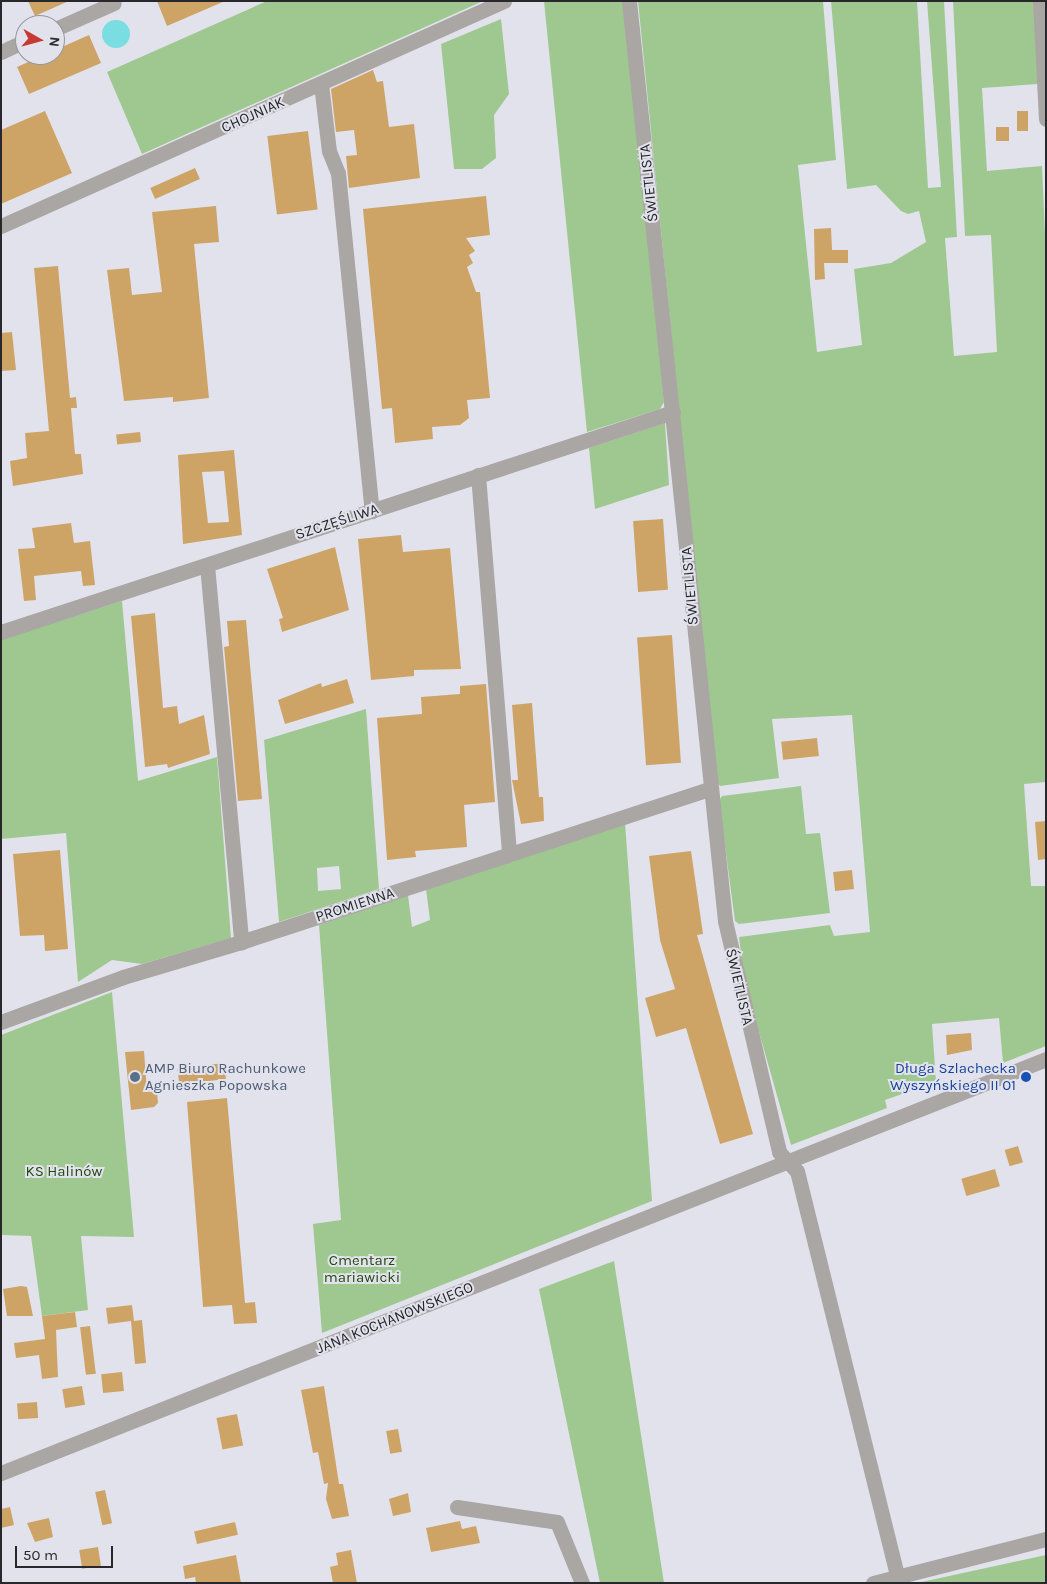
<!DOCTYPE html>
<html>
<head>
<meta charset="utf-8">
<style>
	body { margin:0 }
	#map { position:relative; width:1047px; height:1584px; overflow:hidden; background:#e2e2ed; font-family:Karla,sans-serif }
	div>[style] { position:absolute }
	.green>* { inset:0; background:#9fc890 }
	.water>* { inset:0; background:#79dde2 }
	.round { border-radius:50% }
	.building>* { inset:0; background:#cda466; transform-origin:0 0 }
	.path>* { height:2.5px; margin-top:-1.25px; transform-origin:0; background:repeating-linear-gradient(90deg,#8f8f97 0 5px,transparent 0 7.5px) }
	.minor>* { height:15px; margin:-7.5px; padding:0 7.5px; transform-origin:7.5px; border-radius:7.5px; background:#aaa6a3 }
	.dots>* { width:14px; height:14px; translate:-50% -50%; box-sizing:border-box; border:2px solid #e2e2ed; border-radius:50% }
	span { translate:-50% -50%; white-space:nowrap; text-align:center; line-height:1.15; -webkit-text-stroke:4px #e2e2ed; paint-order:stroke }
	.street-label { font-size:15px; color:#28272b }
	.service-label { font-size:15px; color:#4e5e75 }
	.left { translate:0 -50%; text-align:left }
	.transit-label { font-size:15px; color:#164399 }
	.right { translate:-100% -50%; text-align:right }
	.park-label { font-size:15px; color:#21490d }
	.frame { position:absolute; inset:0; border:2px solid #28272b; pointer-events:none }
	.north { position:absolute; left:15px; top:15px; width:50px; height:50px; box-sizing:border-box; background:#e2e2ed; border:1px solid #98979f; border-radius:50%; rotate:97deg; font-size:14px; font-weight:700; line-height:20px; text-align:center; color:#28272b }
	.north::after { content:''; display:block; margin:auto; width:18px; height:22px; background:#c73932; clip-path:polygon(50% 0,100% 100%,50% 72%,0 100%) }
	.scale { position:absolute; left:15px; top:1546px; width:98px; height:22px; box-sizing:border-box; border:2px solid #28272b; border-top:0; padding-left:6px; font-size:15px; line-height:18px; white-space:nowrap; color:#28272b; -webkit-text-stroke:4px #e2e2ed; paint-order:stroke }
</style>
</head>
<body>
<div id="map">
	<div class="green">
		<div style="clip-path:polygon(267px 1px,483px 1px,142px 154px,107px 72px)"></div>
		<div style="clip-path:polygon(544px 1px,624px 1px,664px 402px,660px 409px,587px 432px)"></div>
		<div style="clip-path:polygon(638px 1px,823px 1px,836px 160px,798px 165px,817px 352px,862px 345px,854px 269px,891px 263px,926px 242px,919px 211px,908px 214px,901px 211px,876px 185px,847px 189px,831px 1px,917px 1px,928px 188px,941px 187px,927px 1px,944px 1px,957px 237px,945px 238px,954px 356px,997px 352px,991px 235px,965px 236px,953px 1px,1037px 1px,1038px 84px,982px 88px,987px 171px,1042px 166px,1046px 257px,1046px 782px,1024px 784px,1031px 886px,1046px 886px,1046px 1046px,1003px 1063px,999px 1018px,932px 1024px,936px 1082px,885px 1100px,887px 1108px,791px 1145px,744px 979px,739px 937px,830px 925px,834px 936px,870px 932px,852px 715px,772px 719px,779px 778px,720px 786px,716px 781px)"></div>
		<div style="clip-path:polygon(501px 19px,509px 94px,494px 115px,496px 158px,482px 169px,454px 169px,441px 44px)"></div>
		<div style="clip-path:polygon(665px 423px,669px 485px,595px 509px,589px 448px)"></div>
		<div style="clip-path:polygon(122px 601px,138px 781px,217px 757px,231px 938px,142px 964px,112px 960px,78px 982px,66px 833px,1px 839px,1px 640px)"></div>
		<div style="clip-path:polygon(evenodd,366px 709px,379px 889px,279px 922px,264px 740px,366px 709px,339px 866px,341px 889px,318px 891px,317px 868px,339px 866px)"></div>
		<div style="clip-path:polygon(801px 786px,806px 834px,820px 833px,830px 913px,739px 924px,735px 921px,719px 801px,722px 796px)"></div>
		<div style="clip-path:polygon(625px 822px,652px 1201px,322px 1333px,313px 1224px,341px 1220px,319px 925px,408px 895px,412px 927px,430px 920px,426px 889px)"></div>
		<div style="clip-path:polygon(112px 992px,134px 1237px,81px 1236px,88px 1310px,42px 1316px,31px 1236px,1px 1235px,1px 1035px)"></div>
		<div style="clip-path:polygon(614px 1261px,664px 1583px,600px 1583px,539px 1289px)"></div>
		<div style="clip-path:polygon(1046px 1555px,1046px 1583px,917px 1583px)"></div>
	</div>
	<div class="water">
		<div class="round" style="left:102px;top:20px;width:28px;height:28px"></div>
	</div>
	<div class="building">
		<div style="clip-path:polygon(28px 1px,69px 1px,35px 16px)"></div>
		<div style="clip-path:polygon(157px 1px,225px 1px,167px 26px)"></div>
		<div style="clip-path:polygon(89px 35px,101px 63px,29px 94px,17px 67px,44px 55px,55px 55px,55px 50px)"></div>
		<div style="clip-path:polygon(373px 70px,377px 82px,383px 81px,389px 127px,414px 124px,420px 178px,349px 188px,346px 156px,357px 155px,354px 130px,336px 132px,331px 89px)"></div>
		<div style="clip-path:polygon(45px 111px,72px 173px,1px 204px,1px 130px)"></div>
		<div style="left:1017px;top:111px;width:11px;height:20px"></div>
		<div style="left:996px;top:127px;width:13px;height:14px"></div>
		<div style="left:308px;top:131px;width:79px;height:41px;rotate:83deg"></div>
		<div style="left:195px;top:168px;width:12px;height:49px;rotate:66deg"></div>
		<div style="clip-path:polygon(486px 196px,490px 235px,466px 238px,475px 251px,469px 255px,473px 263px,467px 267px,476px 292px,480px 292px,490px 398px,467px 400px,469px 418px,460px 425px,432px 427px,433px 439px,395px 443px,392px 408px,382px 409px,363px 209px)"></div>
		<div style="clip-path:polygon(216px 206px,219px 242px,194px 244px,209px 398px,173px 402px,173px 397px,124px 401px,107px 270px,129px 268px,132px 295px,162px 292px,152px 212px)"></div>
		<div style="clip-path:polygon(831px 228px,832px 250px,848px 250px,848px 263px,824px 263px,825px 279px,815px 280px,814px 229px)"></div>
		<div style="clip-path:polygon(58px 266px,70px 398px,76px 397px,77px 408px,71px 408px,75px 454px,81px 454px,83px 474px,13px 486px,10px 461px,27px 458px,25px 433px,49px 431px,34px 268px)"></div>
		<div style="clip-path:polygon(12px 332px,16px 370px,1px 371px,1px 333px)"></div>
		<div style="left:140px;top:432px;width:10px;height:24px;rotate:84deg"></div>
		<div style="clip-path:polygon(evenodd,234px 450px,242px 535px,183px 544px,178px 455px,234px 450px,224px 471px,229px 522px,208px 523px,202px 472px,224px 471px)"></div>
		<div style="left:663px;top:519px;width:71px;height:30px;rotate:86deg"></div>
		<div style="clip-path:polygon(71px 523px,74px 543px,90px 541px,95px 585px,83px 586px,81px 571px,34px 576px,36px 600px,24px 601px,18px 549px,35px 548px,32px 528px)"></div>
		<div style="clip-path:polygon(401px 535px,403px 552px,450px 548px,461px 669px,414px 670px,414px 676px,371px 680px,358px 539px)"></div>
		<div style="clip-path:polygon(335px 547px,349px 610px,282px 632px,279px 619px,283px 618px,267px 569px)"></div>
		<div style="clip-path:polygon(155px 613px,163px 708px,177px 706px,179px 724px,204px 715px,210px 754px,168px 768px,167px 764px,145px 767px,131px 616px)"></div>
		<div style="clip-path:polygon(246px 620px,262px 799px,238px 801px,224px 647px,229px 646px,227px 621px)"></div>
		<div style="left:672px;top:635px;width:128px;height:35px;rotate:86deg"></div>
		<div style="clip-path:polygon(347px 679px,354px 703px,285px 724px,278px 700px,321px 683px,322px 687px)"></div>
		<div style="clip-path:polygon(486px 684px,495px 802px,464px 805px,467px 847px,415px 851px,416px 857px,387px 860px,377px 718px,422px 714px,421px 697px,460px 694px,460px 686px)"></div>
		<div style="clip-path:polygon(532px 703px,539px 797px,543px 797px,544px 821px,521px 824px,512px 780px,518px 780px,512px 705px)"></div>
		<div style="left:817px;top:738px;width:18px;height:36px;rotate:84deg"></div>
		<div style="clip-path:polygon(1046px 821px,1046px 859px,1038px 860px,1035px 822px)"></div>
		<div style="clip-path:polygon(60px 850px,68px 949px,45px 951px,44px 935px,20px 936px,13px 854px)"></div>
		<div style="clip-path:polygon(691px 851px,703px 934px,697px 935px,753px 1134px,720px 1144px,686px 1028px,656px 1037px,645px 998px,675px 989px,660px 940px,649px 856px)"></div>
		<div style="left:852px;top:870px;width:19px;height:19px;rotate:84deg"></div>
		<div style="clip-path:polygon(971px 1033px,972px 1050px,947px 1055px,946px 1035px)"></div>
		<div style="clip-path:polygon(144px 1051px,147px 1092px,157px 1091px,158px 1103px,154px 1107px,131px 1110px,125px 1052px)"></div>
		<div style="left:224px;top:1063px;width:16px;height:47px;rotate:83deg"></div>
		<div style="clip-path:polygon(227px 1098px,245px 1303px,255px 1302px,257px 1323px,234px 1324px,232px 1305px,203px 1307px,187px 1102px)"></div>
		<div style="left:1018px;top:1146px;width:17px;height:14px;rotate:73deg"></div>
		<div style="left:995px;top:1169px;width:18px;height:35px;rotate:74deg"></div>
		<div style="clip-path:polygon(21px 1286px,27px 1287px,33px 1316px,7px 1316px,3px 1289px)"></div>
		<div style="clip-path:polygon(132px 1305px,134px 1321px,142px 1320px,146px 1363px,135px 1364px,131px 1321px,108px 1324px,106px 1308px)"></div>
		<div style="clip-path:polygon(75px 1312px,77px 1327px,56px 1330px,58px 1377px,42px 1379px,39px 1355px,16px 1358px,14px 1343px,45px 1339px,42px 1316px)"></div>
		<div style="left:90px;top:1326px;width:48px;height:10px;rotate:83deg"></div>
		<div style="left:122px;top:1372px;width:19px;height:21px;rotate:84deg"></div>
		<div style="left:82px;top:1386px;width:19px;height:20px;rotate:81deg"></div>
		<div style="clip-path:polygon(324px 1386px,339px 1484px,343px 1484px,349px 1516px,332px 1519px,326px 1499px,328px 1483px,324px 1484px,318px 1452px,313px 1453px,301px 1390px)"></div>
		<div style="left:37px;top:1402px;width:16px;height:20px;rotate:86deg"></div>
		<div style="left:237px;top:1414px;width:32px;height:21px;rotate:79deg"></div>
		<div style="left:398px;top:1429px;width:23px;height:12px;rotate:80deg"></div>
		<div style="left:105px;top:1490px;width:34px;height:10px;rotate:78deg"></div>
		<div style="clip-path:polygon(408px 1493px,411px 1512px,393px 1516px,389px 1499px)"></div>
		<div style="clip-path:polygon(10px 1507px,14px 1525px,1px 1528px,1px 1509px)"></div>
		<div style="clip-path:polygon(49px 1518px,53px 1537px,35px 1542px,27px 1523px)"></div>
		<div style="clip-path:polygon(460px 1521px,462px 1529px,476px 1526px,480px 1543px,431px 1552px,426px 1528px)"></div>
		<div style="left:235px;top:1522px;width:13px;height:42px;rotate:77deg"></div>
		<div style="left:98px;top:1547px;width:19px;height:19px;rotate:81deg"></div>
		<div style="clip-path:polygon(351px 1550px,357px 1583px,333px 1583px,330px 1567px,338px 1565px,336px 1553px)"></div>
		<div style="clip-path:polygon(236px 1555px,241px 1583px,196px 1583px,195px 1577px,185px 1579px,183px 1566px)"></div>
	</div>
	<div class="path">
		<div style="left:992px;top:1583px;width:2px"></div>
	</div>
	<div class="minor">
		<div style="left:629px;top:1px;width:925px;rotate:84.04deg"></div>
		<div style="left:725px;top:921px;width:237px;rotate:76.8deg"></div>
		<div style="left:779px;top:1152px;width:26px;rotate:47deg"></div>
		<div style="left:797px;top:1171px;width:419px;rotate:76.1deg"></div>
		<div style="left:1040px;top:1px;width:118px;rotate:87.1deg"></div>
		<div style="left:55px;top:29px;width:64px;rotate:-23.8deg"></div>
		<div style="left:1px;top:52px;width:26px;rotate:-25deg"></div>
		<div style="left:321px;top:84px;width:67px;rotate:83.2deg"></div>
		<div style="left:329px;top:151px;width:24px;rotate:68deg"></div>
		<div style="left:338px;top:173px;width:340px;rotate:84.3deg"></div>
		<div style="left:1px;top:226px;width:551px;rotate:-24.1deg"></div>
		<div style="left:478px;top:475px;width:380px;rotate:85.3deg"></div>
		<div style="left:207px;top:565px;width:379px;rotate:84.8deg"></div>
		<div style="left:1px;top:632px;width:707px;rotate:-18.13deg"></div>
		<div style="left:1px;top:1022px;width:130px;rotate:-20.2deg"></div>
		<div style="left:123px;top:977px;width:123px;rotate:-16.5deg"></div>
		<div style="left:241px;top:942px;width:492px;rotate:-18.1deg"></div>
		<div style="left:1px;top:1473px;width:1124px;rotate:-21.61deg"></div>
		<div style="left:457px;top:1507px;width:101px;rotate:8.5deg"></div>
		<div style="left:557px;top:1522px;width:66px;rotate:67.7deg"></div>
		<div style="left:873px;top:1583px;width:179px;rotate:-14.3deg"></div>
	</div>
	<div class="dots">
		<div style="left:135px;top:1077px;background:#5c6f8a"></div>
		<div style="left:1026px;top:1077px;background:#1a4fb4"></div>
	</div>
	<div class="street-label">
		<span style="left:253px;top:115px;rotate:-24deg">CHOJNIAK</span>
		<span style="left:649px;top:183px;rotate:-96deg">ŚWIETLISTA</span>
		<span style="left:337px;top:522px;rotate:-18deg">SZCZĘŚLIWA</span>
		<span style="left:690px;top:586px;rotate:-95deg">ŚWIETLISTA</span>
		<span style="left:355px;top:905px;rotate:-18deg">PROMIENNA</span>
		<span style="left:739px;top:987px;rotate:77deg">ŚWIETLISTA</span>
		<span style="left:395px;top:1318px;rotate:-22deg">JANA KOCHANOWSKIEGO</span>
	</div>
	<div class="service-label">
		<span class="left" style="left:145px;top:1077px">AMP Biuro Rachunkowe<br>Agnieszka Popowska</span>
	</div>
	<div class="transit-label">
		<span class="right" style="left:1016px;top:1077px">Długa Szlachecka<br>Wyszyńskiego II 01</span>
	</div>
	<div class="park-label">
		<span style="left:64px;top:1172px">KS Halinów</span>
		<span style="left:362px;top:1269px">Cmentarz<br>mariawicki</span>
	</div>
	<div class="frame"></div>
	<div class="north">N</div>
	<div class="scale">50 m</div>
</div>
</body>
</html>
